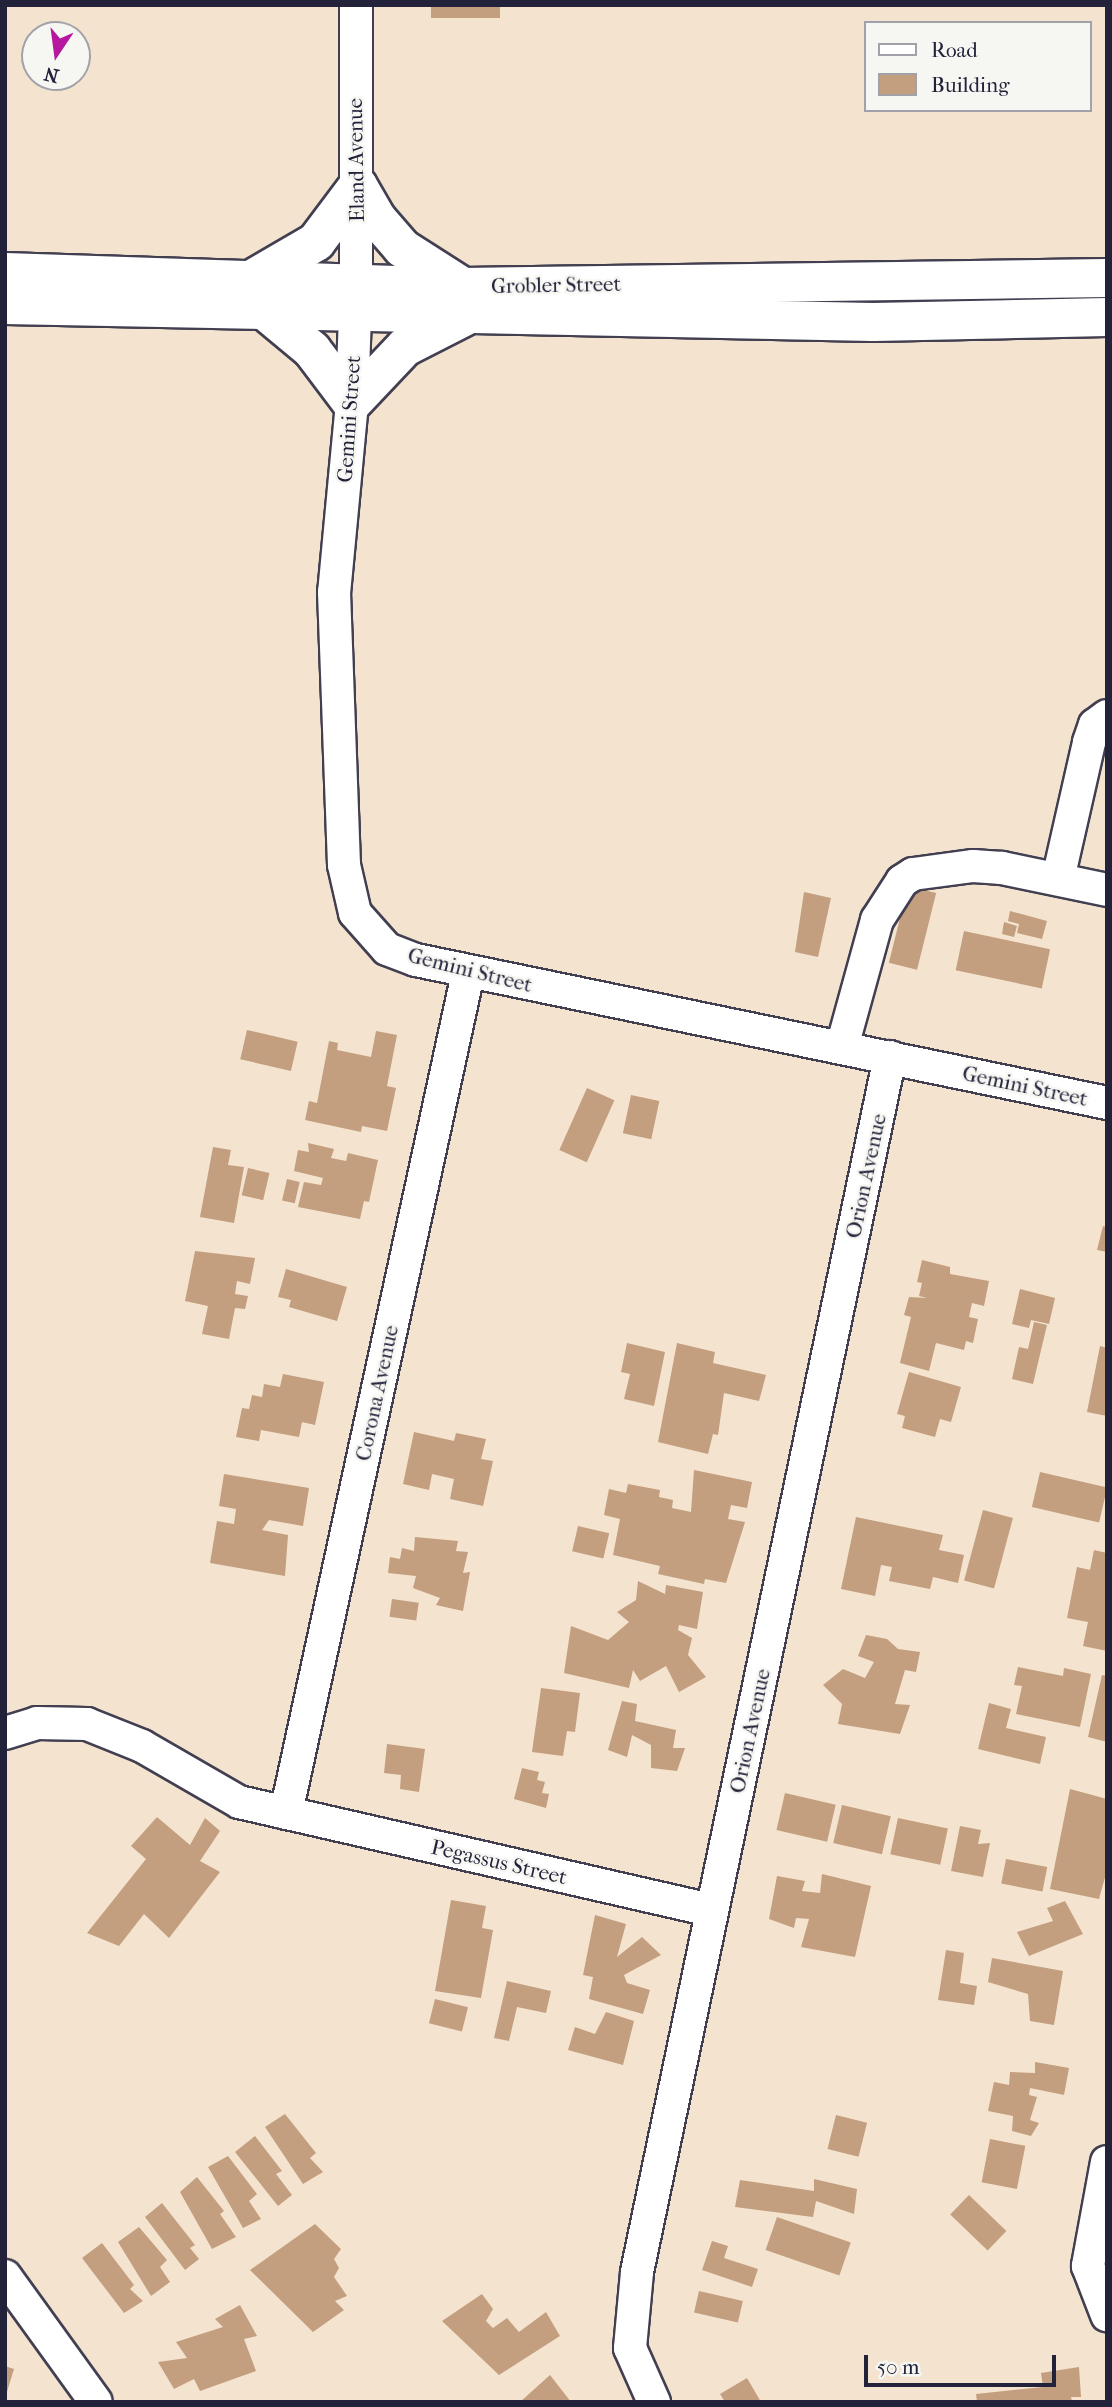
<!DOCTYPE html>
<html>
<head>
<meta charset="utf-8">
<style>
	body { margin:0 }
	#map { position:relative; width:1112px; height:2407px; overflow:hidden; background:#f4e4cf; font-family:"IM FELL French Canon",serif }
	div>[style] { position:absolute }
	.building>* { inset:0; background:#c39e7f; transform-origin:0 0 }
	.roads { filter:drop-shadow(2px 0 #423f51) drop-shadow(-2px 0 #423f51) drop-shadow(0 2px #423f51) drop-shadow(0 -2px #423f51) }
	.minor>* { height:32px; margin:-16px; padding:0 16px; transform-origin:16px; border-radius:16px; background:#fff }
	.major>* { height:38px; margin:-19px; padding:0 19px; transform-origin:19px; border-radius:19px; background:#fff }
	span { translate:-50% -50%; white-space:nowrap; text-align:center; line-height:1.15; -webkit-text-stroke:5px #f6f6f2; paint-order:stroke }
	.street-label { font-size:21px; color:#22223b }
	.frame { position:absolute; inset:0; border:7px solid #22223b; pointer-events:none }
	.legend { position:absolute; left:864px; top:21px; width:228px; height:91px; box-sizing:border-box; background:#f6f6f2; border:2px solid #a1a1a9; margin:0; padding:9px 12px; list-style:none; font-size:21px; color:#22223b }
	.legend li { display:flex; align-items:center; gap:14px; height:35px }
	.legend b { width:35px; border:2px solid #a1a1a9 }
	.north { position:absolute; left:21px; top:21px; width:70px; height:70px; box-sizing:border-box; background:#f6f6f2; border:2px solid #a1a1a9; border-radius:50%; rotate:193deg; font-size:19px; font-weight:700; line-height:28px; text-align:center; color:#22223b }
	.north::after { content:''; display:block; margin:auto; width:24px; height:32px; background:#b5179e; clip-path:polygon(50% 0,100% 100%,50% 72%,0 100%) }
	.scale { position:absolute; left:864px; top:2355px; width:192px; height:32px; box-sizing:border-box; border:4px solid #22223b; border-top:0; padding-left:9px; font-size:21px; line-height:24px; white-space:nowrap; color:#22223b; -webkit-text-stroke:5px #f6f6f2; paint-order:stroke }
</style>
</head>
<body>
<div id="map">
	<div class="building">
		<div style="left:431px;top:5px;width:69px;height:13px"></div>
		<div style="left:908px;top:886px;width:29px;height:79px;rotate:14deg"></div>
		<div style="clip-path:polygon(804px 892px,831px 898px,818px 957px,795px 952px)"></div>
		<div style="clip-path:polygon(1010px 911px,1047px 921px,1042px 939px,1017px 933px,1019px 924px,1008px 921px)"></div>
		<div style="clip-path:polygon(1004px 922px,1017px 926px,1014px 937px,1002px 934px)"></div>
		<div style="left:964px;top:931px;width:88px;height:40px;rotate:12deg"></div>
		<div style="left:247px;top:1030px;width:52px;height:30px;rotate:13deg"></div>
		<div style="clip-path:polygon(376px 1031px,397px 1035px,387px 1086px,396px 1088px,387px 1131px,362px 1126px,361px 1132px,305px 1120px,309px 1101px,317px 1103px,329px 1041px,338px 1043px,337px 1050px,371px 1057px)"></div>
		<div style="left:587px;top:1088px;width:30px;height:68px;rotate:24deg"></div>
		<div style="left:631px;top:1095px;width:29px;height:39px;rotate:12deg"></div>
		<div style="clip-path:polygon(308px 1143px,334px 1149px,331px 1158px,346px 1161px,348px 1153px,378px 1160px,369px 1202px,364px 1201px,360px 1219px,298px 1207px,304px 1182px,321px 1185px,323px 1178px,294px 1171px,298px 1150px,309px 1152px)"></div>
		<div style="clip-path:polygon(213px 1147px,231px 1150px,228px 1165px,244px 1167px,234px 1223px,200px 1217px)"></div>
		<div style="left:248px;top:1168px;width:22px;height:28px;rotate:13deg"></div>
		<div style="left:287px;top:1179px;width:13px;height:22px;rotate:13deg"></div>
		<div style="clip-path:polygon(1103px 1226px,1107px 1227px,1107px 1252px,1097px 1250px)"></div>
		<div style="clip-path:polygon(195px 1251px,255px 1258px,250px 1284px,237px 1281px,235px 1294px,248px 1296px,245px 1309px,235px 1308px,229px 1339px,202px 1334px,208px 1306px,185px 1301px)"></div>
		<div style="clip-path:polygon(922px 1260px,950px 1267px,950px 1274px,989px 1281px,984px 1306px,972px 1303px,969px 1317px,978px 1319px,973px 1343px,966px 1341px,964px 1350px,936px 1343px,929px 1371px,900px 1363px,911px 1317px,904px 1315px,909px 1297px,927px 1298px,919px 1296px,922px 1283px,917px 1282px)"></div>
		<div style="clip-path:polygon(286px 1269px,347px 1287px,337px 1321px,289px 1307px,291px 1300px,278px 1297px)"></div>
		<div style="clip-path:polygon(1020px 1289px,1055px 1298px,1049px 1324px,1031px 1320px,1029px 1328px,1012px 1324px)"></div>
		<div style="clip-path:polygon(1034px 1322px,1047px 1325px,1033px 1384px,1012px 1379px,1019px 1347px,1028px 1349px)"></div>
		<div style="clip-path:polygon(627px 1343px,665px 1352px,654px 1406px,624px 1399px,630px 1374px,621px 1372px)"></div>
		<div style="clip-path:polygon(677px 1343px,715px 1352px,713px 1363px,766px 1375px,759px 1401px,724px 1393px,718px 1435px,713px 1434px,708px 1454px,658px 1442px)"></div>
		<div style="clip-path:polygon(1100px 1346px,1107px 1348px,1107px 1416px,1087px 1412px)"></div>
		<div style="clip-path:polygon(909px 1372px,961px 1387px,951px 1422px,940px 1419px,935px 1437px,902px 1428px,905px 1416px,897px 1414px)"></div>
		<div style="clip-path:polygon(283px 1374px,324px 1382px,315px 1425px,302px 1422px,299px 1437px,261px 1430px,259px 1441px,236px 1437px,242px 1408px,249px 1409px,252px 1395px,262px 1397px,264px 1384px,280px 1387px)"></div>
		<div style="clip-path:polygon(414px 1432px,454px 1441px,456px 1433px,486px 1439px,481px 1459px,493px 1461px,483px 1506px,450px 1499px,454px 1479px,432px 1474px,429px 1490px,403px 1484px)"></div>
		<div style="clip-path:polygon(694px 1470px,752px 1482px,747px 1508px,731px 1505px,728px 1519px,745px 1522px,726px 1583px,705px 1579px,704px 1584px,658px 1574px,660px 1566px,613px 1555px,620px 1519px,604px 1515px,609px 1489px,626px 1493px,628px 1484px,660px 1490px,659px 1497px,673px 1500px,672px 1508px,691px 1512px)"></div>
		<div style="left:1040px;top:1472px;width:69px;height:36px;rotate:13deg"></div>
		<div style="clip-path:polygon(224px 1474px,309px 1488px,303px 1526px,269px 1520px,262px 1530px,288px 1535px,285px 1576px,210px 1563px,217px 1521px,234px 1524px,236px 1509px,219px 1506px)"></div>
		<div style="left:983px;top:1510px;width:31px;height:73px;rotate:15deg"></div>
		<div style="clip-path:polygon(856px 1517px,943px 1535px,939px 1550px,964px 1555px,958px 1583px,933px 1577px,930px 1589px,889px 1581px,892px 1567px,881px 1565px,875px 1596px,841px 1589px)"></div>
		<div style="left:578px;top:1526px;width:32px;height:26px;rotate:13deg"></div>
		<div style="clip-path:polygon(415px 1537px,458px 1541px,456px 1551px,468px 1552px,463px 1573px,470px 1572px,463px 1611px,436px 1605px,440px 1598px,413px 1588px,416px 1576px,388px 1573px,390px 1557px,400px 1559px,402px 1548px,414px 1551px)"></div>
		<div style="clip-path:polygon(1094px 1550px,1107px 1553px,1107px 1651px,1083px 1646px,1088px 1622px,1067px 1618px,1077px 1567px,1090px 1570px)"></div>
		<div style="clip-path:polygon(638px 1581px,665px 1594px,666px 1585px,703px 1592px,697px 1629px,679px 1625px,678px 1630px,692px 1638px,688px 1655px,706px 1677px,679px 1692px,666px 1666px,640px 1681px,633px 1670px,629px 1688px,564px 1673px,571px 1626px,608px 1640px,629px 1622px,617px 1612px,636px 1600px)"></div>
		<div style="left:392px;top:1599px;width:27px;height:18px;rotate:8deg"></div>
		<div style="clip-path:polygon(866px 1635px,887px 1639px,898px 1649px,920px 1652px,916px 1672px,905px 1670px,895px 1704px,910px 1705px,900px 1734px,838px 1724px,842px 1704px,823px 1685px,843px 1669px,865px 1678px,874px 1662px,858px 1656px)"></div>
		<div style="clip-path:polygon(1018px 1667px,1063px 1676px,1064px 1668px,1091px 1674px,1080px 1727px,1016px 1714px,1022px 1686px,1014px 1685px)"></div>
		<div style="clip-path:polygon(1102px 1675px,1107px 1676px,1107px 1742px,1088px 1737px)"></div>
		<div style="clip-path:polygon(541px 1688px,580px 1693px,575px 1732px,567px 1731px,563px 1756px,532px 1752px)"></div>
		<div style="clip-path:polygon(622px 1701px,637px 1704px,635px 1721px,676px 1730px,673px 1748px,685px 1748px,677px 1771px,651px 1768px,651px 1745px,632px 1735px,627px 1757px,608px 1750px)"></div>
		<div style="clip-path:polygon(989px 1703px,1011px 1709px,1006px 1728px,1046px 1737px,1040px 1764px,978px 1749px)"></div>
		<div style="clip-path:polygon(387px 1744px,425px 1749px,419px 1792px,400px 1789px,401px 1775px,384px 1773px)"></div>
		<div style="clip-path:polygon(522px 1768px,539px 1772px,537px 1780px,545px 1782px,542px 1793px,549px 1794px,546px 1808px,514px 1799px)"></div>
		<div style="clip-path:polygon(1070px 1789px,1107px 1799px,1107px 1870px,1099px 1899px,1050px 1889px)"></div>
		<div style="left:785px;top:1793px;width:52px;height:38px;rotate:13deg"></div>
		<div style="left:842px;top:1805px;width:50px;height:39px;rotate:13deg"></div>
		<div style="clip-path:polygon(157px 1817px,190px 1845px,205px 1818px,220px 1831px,200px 1861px,220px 1872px,169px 1938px,144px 1914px,119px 1946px,87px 1933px,146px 1859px,131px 1846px)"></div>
		<div style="left:898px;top:1818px;width:51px;height:37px;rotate:12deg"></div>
		<div style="clip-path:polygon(960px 1826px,981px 1830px,978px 1844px,990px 1843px,983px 1877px,951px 1871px)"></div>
		<div style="left:1006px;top:1859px;width:42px;height:25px;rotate:11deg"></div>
		<div style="clip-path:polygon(822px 1874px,871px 1886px,855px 1957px,801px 1947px,809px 1919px,796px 1918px,794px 1928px,769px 1919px,777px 1876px,805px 1881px,802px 1891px,820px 1893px)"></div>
		<div style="clip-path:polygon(451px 1900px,486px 1906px,482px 1928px,493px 1930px,481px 1998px,435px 1991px)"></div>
		<div style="clip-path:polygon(1065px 1901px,1083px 1934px,1029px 1956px,1017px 1932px,1053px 1921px,1047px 1908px)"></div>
		<div style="clip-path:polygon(595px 1915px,626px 1924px,617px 1957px,642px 1937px,661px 1955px,624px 1975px,627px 1983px,650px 1990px,643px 2014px,589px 1999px,593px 1977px,583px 1975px)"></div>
		<div style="clip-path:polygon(946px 1950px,964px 1953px,960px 1983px,977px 1986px,974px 2005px,938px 2000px)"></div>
		<div style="clip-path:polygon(992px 1958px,1063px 1971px,1054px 2025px,1030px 2021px,1028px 1994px,988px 1982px)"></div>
		<div style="clip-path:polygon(507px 1981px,551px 1991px,546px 2013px,517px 2007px,509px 2041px,494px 2038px)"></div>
		<div style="left:435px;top:1999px;width:34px;height:25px;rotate:14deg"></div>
		<div style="clip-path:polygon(606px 2012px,634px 2021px,623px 2065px,568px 2050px,575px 2027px,595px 2034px)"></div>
		<div style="clip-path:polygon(1035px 2062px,1069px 2068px,1064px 2095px,1030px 2088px,1029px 2095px,1037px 2097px,1030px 2120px,1039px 2123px,1031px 2136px,1012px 2131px,1013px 2116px,988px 2111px,994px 2082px,1009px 2085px,1010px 2072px,1035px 2073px)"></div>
		<div style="clip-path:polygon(285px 2114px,316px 2153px,310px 2158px,323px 2172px,303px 2184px,265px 2127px)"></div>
		<div style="left:836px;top:2115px;width:32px;height:35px;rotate:14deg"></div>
		<div style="clip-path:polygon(255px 2136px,282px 2171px,276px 2174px,292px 2195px,278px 2206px,235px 2152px)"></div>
		<div style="left:990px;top:2139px;width:36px;height:44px;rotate:11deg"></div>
		<div style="clip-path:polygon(228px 2156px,257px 2194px,249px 2201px,261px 2219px,243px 2228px,208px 2167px)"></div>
		<div style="clip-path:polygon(197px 2177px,224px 2211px,220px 2214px,236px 2237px,212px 2249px,180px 2192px)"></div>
		<div style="clip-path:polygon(814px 2179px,857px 2189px,854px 2214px,816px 2201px,813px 2217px,735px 2207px,740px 2180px,814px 2191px)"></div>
		<div style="left:969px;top:2195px;width:52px;height:27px;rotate:44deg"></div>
		<div style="clip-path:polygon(162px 2203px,195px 2245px,190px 2248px,199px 2259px,185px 2270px,145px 2217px)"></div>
		<div style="left:777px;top:2217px;width:78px;height:35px;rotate:19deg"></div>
		<div style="clip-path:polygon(315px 2224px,341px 2249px,334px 2259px,339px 2268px,334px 2277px,347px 2296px,335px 2301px,344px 2310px,313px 2332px,250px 2270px)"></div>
		<div style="clip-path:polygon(139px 2227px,167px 2260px,160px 2267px,170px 2282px,151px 2296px,118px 2242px)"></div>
		<div style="clip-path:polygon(712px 2241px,728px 2246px,724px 2258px,758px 2269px,752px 2287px,702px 2270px)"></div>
		<div style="clip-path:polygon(102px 2243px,134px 2285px,130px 2289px,143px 2301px,124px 2313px,82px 2258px)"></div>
		<div style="left:699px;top:2291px;width:45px;height:22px;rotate:13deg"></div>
		<div style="clip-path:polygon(482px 2294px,493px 2309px,486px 2321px,493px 2328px,507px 2318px,519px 2332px,546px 2312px,560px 2336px,499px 2375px,442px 2321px)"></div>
		<div style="clip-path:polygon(240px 2305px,257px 2336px,244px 2339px,256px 2371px,200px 2391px,194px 2379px,174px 2389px,158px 2362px,187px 2358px,176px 2342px,223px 2327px,215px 2319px)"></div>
		<div style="clip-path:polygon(5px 2366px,14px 2369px,6px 2395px,5px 2395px)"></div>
		<div style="clip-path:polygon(1079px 2367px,1081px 2397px,1071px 2397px,1072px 2402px,977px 2402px,976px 2394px,1043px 2387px,1041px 2373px)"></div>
		<div style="clip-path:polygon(550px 2375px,571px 2402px,520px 2402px)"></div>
		<div style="clip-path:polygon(747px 2378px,761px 2402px,725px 2402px,720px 2394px)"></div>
	</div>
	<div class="roads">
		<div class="minor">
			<div style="left:356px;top:5px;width:281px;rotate:90deg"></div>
			<div style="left:356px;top:286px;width:117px;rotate:92deg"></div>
			<div style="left:352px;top:403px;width:190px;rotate:95.4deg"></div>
			<div style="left:334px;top:592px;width:273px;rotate:87.9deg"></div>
			<div style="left:344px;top:865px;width:49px;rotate:77.1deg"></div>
			<div style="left:355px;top:913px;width:48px;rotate:48.4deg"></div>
			<div style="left:387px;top:949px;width:31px;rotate:21deg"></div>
			<div style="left:416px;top:960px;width:706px;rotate:11.69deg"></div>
			<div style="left:1058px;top:879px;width:140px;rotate:-77.2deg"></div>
			<div style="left:1089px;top:742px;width:18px;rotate:-71deg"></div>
			<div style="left:1095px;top:725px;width:15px;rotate:-37deg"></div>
			<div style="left:842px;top:1047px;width:132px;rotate:-74.6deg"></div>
			<div style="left:877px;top:920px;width:46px;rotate:-57.3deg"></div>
			<div style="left:902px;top:881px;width:13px;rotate:-32deg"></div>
			<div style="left:913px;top:874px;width:61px;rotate:-7.6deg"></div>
			<div style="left:973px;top:866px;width:29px;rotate:4deg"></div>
			<div style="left:1002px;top:868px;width:107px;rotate:11.8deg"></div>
			<div style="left:5px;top:1733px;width:34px;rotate:-17deg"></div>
			<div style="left:37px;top:1723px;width:50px;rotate:1.1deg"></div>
			<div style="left:87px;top:1724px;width:59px;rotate:21.8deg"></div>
			<div style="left:142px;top:1746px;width:112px;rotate:30deg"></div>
			<div style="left:239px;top:1802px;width:485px;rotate:12.9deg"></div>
			<div style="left:286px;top:1813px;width:859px;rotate:-77.77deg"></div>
			<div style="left:1107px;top:2162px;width:106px;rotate:100.4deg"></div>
			<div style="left:1088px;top:2266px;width:53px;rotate:68.8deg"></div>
			<div style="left:5px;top:2276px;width:155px;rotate:54.2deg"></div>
			<div style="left:654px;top:2402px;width:59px;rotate:-114deg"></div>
			<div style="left:630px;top:2348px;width:76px;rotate:-84.7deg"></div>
			<div style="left:637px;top:2272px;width:1241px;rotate:-78.24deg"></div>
		</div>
		<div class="major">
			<div style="left:5px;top:272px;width:458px;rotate:1.9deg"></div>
			<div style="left:463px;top:287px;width:644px;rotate:-0.8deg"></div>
			<div style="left:249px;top:281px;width:78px;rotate:-30.2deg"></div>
			<div style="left:316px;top:242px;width:70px;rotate:-53.1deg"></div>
			<div style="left:358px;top:186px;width:39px;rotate:60deg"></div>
			<div style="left:378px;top:220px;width:37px;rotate:49deg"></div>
			<div style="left:402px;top:248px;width:72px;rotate:32.6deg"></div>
			<div style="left:5px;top:305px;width:868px;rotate:1.12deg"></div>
			<div style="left:873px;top:322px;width:234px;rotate:-1.2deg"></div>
			<div style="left:265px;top:311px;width:61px;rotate:39.7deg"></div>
			<div style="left:312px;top:350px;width:66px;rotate:53deg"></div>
			<div style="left:352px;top:403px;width:77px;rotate:-46.6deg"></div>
			<div style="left:405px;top:347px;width:66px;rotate:-27deg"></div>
		</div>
	</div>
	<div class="street-label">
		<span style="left:356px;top:160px;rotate:-91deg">Eland Avenue</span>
		<span style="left:556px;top:285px;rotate:-1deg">Grobler Street</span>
		<span style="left:349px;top:419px;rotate:-86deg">Gemini Street</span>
		<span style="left:470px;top:970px;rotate:14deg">Gemini Street</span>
		<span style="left:1025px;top:1086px;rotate:12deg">Gemini Street</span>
		<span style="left:866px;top:1176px;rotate:-78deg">Orion Avenue</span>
		<span style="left:377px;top:1393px;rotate:-78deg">Corona Avenue</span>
		<span style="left:750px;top:1731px;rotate:-78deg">Orion Avenue</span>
		<span style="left:499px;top:1862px;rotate:13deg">Pegassus Street</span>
	</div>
	<div class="frame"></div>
	<ul class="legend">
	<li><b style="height:9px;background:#fff"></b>Road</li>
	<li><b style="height:19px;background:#c39e7f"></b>Building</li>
	</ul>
	<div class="north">N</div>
	<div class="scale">50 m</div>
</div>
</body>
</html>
